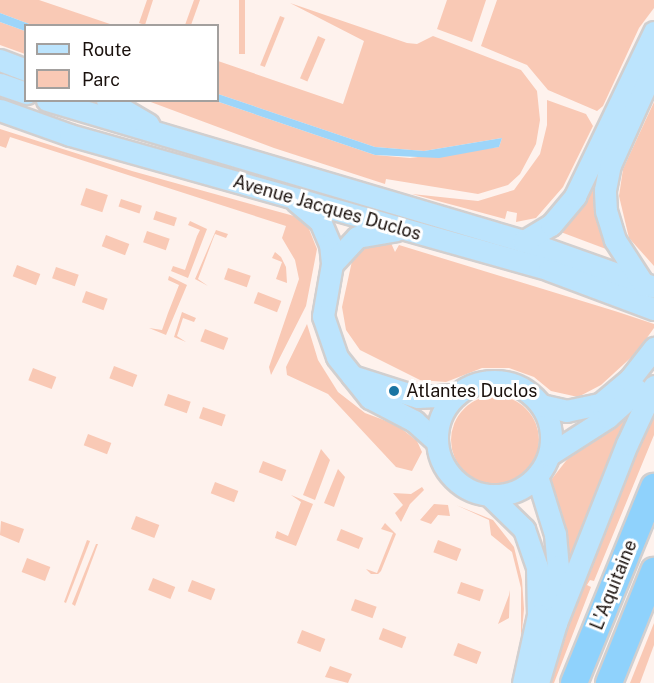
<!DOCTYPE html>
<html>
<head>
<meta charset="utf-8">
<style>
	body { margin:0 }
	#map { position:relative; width:654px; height:683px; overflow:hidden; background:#fef2ed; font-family:"Public Sans",sans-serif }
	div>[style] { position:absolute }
	.green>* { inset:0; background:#f9c9b5; transform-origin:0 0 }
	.round { border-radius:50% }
	.water>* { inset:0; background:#9dd5f9 }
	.roads { filter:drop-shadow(2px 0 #d1cfcf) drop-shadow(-2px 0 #d1cfcf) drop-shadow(0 2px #d1cfcf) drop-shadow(0 -2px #d1cfcf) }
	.major>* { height:21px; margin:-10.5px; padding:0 10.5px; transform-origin:10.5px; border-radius:10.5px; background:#bce4fd }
	.major>.ring { margin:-10.5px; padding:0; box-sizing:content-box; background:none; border:21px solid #bce4fd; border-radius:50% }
	.highway>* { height:26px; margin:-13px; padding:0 13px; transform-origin:13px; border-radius:13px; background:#8fd2fc }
	.dots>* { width:16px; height:16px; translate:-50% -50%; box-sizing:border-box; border:3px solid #fff; border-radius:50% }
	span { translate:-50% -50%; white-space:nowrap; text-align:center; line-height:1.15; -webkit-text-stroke:6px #fff; paint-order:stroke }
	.street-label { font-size:18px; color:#1a110d }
	.poi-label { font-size:18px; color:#1a110d }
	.left { translate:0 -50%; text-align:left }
	.legend { position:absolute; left:24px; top:24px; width:195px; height:78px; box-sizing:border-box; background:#fff; border:2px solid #a3a09e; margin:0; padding:8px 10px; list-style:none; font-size:18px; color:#1a110d }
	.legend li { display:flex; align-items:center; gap:12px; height:30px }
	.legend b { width:30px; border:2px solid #a3a09e }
</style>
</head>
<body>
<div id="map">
	<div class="green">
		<div style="clip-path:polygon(0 0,39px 0,113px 25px,32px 25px,0 13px)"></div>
		<div style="clip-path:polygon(147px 0,153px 0,145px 25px,139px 23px)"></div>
		<div style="clip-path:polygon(194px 0,200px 0,191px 25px,185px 25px)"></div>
		<div style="left:239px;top:0;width:6px;height:54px"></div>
		<div style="clip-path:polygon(447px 0,486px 0,472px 42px,437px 29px)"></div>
		<div style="clip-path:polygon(497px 0,654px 0,654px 8px,639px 28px,603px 106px,597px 111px,548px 90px,527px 65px,481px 46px)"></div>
		<div style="clip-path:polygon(290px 3px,407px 43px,417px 44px,433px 36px,521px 70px,537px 91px,540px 120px,536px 144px,520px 174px,508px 185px,478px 194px,386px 179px,385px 184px,274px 148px,148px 101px,216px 101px,375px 155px,410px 158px,499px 147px,502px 138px,424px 151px,375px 147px,218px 94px,218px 61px,343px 104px,364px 41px)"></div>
		<div style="left:280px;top:16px;width:5px;height:53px;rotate:22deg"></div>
		<div style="clip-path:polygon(0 22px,25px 31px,25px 54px,0 45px)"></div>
		<div style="left:318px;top:36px;width:8px;height:46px;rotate:23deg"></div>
		<div style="clip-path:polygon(547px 100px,586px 114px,593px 126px,563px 187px,536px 218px,516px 222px,517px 213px,507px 211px,505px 219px,412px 194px,478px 201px,514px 190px,540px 154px,547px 125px)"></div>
		<div style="clip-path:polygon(654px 102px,654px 266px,629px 238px,619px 196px,623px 169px)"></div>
		<div style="clip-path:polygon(0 129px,132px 171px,294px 216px,307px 224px,317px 249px,306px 306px,271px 375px,269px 367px,299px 279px,295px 260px,282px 238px,286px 226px,10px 137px,6px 148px,0 146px)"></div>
		<div style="left:86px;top:188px;width:23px;height:18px;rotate:18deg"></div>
		<div style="clip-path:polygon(588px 189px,595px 189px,610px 246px,606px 249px,558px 231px)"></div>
		<div style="left:121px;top:199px;width:22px;height:8px;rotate:18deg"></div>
		<div style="left:156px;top:211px;width:22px;height:9px;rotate:18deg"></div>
		<div style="clip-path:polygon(190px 221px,207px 229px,188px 278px,171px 271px,173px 266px,185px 270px,197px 236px,200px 230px,188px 225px)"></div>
		<div style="clip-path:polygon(216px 230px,228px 234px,226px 238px,215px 234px,213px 239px,198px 279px,208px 286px,195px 279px)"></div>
		<div style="left:147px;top:231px;width:24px;height:12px;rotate:19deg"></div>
		<div style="left:106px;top:235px;width:25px;height:12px;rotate:21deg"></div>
		<div style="clip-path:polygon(386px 242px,391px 243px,395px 252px,399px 245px,618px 312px,654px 324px,654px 328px,636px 353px,601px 385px,578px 397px,551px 391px,534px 377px,509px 368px,482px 368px,446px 382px,420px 380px,360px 350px,346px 330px,342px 307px,352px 261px,362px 250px)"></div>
		<div style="clip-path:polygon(275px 252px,281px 257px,286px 267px,287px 283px,276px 279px,282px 262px,272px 258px)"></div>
		<div style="left:17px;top:265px;width:25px;height:12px;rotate:21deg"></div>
		<div style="left:56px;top:267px;width:24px;height:12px;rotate:19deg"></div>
		<div style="left:228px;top:268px;width:24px;height:12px;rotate:19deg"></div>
		<div style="clip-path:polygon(169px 276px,187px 285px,166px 335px,149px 328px,162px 330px,168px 313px,179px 285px,168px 280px)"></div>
		<div style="left:86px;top:291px;width:23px;height:12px;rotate:20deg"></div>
		<div style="left:258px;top:292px;width:25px;height:12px;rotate:21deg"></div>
		<div style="clip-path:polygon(182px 312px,196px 318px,194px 322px,183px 318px,177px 336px,186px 342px,174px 337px)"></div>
		<div style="clip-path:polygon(307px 324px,318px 360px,338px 392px,365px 413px,397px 425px,417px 441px,422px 452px,412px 471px,396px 467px,328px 394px,287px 375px,286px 367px)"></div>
		<div style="left:205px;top:329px;width:25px;height:13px;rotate:21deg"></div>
		<div style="left:114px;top:366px;width:25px;height:13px;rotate:21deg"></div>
		<div style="left:33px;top:368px;width:25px;height:13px;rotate:21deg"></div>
		<div style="left:168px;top:394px;width:24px;height:12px;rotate:19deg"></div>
		<div class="round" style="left:451px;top:396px;width:88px;height:88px"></div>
		<div style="clip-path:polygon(654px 398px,654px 435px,594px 581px,590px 580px,587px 585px,591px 587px,554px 683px,548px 683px,569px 625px,563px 622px)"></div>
		<div style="left:203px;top:407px;width:24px;height:12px;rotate:19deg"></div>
		<div style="clip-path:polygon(627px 419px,569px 570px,551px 480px,569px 457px)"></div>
		<div style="left:88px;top:434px;width:25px;height:12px;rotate:21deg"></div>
		<div style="clip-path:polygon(321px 449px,330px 460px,315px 500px,303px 495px)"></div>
		<div style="left:263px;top:461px;width:25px;height:12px;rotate:21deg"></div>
		<div style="clip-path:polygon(338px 469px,345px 477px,334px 507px,324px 503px)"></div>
		<div style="left:215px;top:482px;width:25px;height:12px;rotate:21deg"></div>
		<div style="clip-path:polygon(422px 487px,424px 490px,410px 504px,401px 522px,395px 513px,403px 505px,393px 493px,411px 494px)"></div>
		<div style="clip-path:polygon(291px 495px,313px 504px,296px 546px,275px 538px,277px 531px,288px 536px,301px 502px)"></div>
		<div style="clip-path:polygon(434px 504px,448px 505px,450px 516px,438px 515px,431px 524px,420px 520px)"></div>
		<div style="clip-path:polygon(456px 505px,493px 520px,514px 547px,522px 580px,524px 609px,521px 642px,521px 588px,512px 552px,491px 535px,489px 520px)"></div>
		<div style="left:136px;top:516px;width:25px;height:14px;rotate:21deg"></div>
		<div style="clip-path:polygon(1px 521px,24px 529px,19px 543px,0 535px)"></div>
		<div style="clip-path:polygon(385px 523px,396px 534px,381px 571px,378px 574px,371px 574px,366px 569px,377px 573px,393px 533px,381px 529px)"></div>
		<div style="left:341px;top:529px;width:24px;height:12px;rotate:22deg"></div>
		<div style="clip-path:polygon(87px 540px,90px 541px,66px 603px,64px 602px)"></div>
		<div style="left:438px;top:540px;width:25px;height:13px;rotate:21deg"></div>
		<div style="clip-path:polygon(96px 544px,98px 544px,75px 606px,72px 604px)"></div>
		<div style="left:27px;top:558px;width:25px;height:15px;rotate:21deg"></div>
		<div style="left:153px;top:578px;width:24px;height:13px;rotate:22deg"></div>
		<div style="left:192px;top:580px;width:25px;height:12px;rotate:21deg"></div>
		<div style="left:461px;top:582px;width:24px;height:12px;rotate:19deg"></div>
		<div style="clip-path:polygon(510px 590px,509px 618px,498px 624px,509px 595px)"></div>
		<div style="left:355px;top:599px;width:23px;height:12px;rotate:20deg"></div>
		<div style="clip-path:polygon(654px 623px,654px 645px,640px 683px,630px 683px)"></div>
		<div style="left:383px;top:628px;width:25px;height:12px;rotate:21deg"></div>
		<div style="left:302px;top:630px;width:25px;height:14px;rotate:21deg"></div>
		<div style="left:458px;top:643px;width:25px;height:13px;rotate:21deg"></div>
		<div style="clip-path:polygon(330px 666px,352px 674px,348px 683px,325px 677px)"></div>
	</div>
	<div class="water">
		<div style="clip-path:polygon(0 13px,32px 25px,26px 26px,25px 31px,0 22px)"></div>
		<div style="clip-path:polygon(218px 94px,375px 147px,424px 151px,502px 138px,499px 147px,439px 158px,375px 155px,216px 101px)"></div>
	</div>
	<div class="roads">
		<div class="major">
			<div style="left:0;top:60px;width:28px;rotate:21deg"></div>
			<div style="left:0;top:84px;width:28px;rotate:19deg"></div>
			<div style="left:47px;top:100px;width:497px;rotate:16.5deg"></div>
			<div style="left:524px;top:241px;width:138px;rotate:19.5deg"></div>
			<div style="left:107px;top:100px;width:48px;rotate:30.3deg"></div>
			<div style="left:0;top:110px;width:74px;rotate:19.7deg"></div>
			<div style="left:70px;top:135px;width:498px;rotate:15.7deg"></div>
			<div style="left:549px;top:270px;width:112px;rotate:20.4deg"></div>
			<div style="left:296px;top:201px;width:31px;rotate:40deg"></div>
			<div style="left:320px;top:221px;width:25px;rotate:67deg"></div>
			<div style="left:330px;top:244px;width:20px;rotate:84deg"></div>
			<div style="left:332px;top:264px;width:53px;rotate:99.8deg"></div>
			<div style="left:323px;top:316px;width:43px;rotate:71.1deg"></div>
			<div style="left:337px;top:357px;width:53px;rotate:51.2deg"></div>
			<div style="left:370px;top:398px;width:50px;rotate:27.6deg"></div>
			<div style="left:414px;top:421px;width:31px;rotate:42deg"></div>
			<div style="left:524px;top:241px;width:31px;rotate:-31deg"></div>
			<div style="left:551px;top:225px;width:38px;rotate:-50deg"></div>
			<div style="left:575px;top:196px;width:182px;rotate:-64.3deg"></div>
			<div style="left:332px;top:264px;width:37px;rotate:-47deg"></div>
			<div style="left:357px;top:237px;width:40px;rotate:-10deg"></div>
			<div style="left:644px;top:285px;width:54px;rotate:-122.8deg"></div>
			<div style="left:615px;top:240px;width:30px;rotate:-107deg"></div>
			<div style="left:606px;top:211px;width:21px;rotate:-93deg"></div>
			<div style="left:605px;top:190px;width:25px;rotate:-79deg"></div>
			<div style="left:610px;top:165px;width:107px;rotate:-65.8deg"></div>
			<div style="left:352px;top:376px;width:69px;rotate:17.7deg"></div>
			<div style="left:418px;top:397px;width:38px;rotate:-3deg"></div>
			<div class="ring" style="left:437px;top:381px;width:93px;height:93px"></div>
			<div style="left:541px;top:405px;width:26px;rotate:13deg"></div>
			<div style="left:566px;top:411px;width:35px;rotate:-12deg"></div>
			<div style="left:600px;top:404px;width:38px;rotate:-40deg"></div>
			<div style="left:629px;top:380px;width:41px;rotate:-52deg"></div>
			<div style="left:549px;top:455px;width:70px;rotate:-32.8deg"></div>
			<div style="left:608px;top:417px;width:40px;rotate:-42deg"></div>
			<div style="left:537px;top:476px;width:61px;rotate:72.8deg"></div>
			<div style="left:555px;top:534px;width:32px;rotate:85deg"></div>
			<div style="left:558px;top:566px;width:57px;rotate:92deg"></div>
			<div style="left:556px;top:623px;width:63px;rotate:106.7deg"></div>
			<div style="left:489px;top:495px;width:49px;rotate:44.2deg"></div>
			<div style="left:524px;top:529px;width:40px;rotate:71.1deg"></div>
			<div style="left:537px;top:567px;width:48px;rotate:88.8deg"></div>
			<div style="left:538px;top:615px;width:70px;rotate:102.4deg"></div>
			<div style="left:556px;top:623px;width:193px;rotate:-68.4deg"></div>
			<div style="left:627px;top:444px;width:64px;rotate:-65deg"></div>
		</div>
		<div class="highway">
			<div style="left:574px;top:683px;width:212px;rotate:-67.8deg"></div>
			<div style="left:609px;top:683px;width:121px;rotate:-68.1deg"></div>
		</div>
	</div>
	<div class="dots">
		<div style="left:394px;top:391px;background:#1974a2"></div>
	</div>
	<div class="street-label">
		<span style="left:327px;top:208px;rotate:16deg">Avenue Jacques Duclos</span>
		<span style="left:614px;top:585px;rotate:-68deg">L'Aquitaine</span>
	</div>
	<div class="poi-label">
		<span class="left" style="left:406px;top:391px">Atlantes Duclos</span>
	</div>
	<ul class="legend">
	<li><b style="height:8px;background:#bce4fd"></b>Route</li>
	<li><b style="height:16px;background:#f9c9b5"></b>Parc</li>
	</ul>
</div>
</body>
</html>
